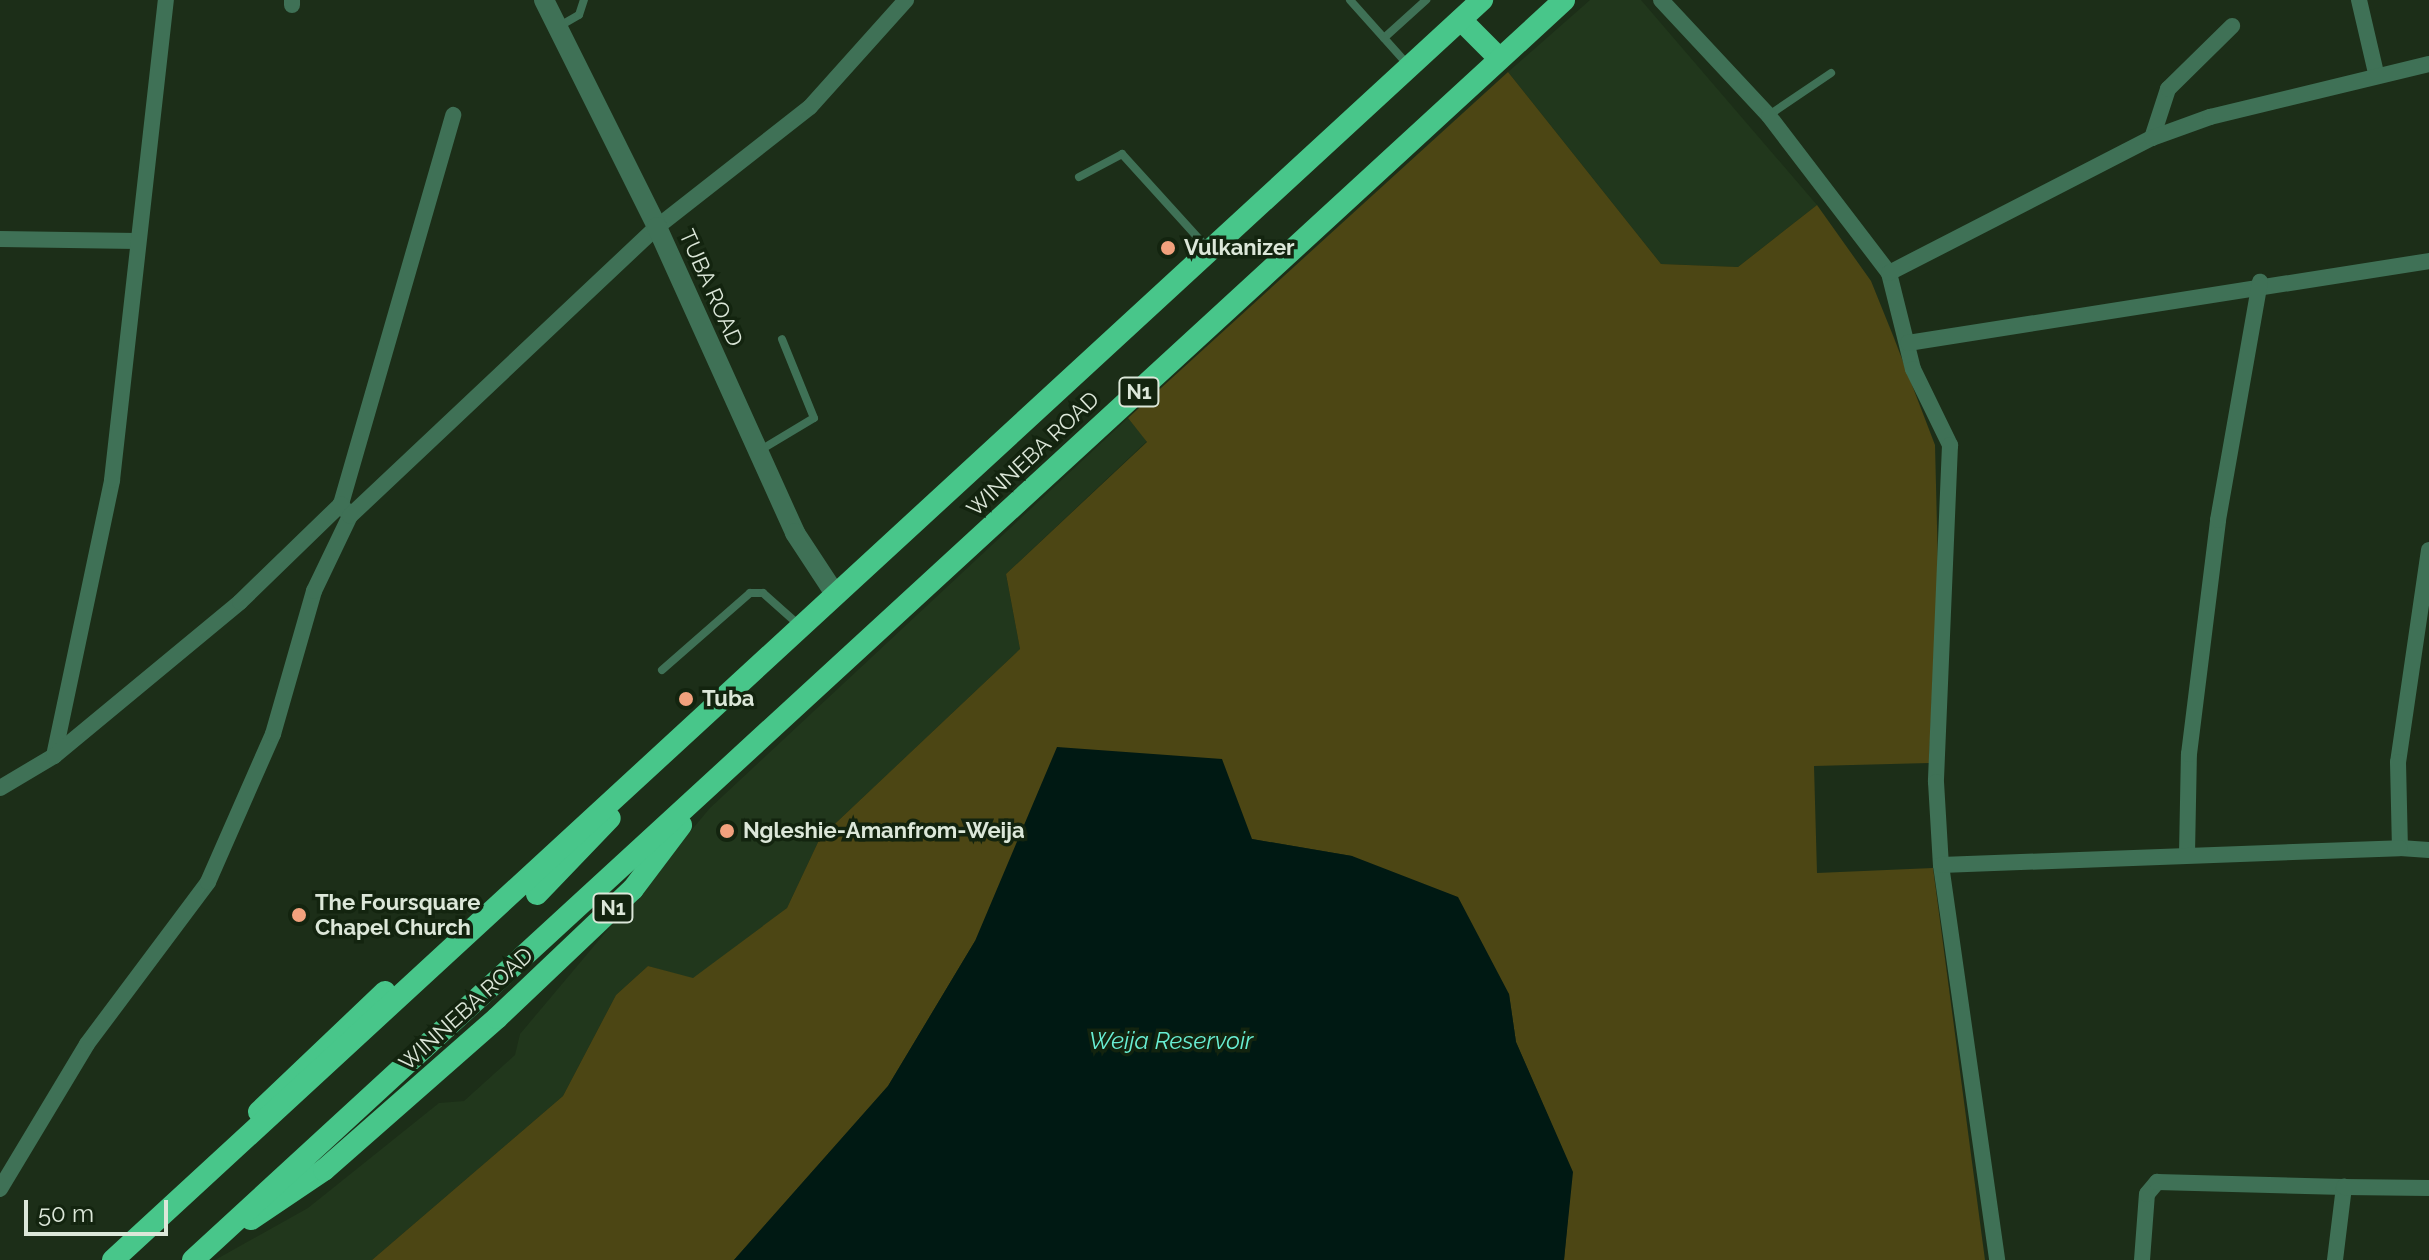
<!DOCTYPE html>
<html>
<head>
<meta charset="utf-8">
<style>
	body { margin:0 }
	#map { position:relative; width:2429px; height:1260px; overflow:hidden; background:#1c2e18; font-family:Raleway,sans-serif }
	div>[style] { position:absolute }
	.built>* { inset:0; background:#21371c }
	.green>* { inset:0; background:#4c4614 }
	.water>* { inset:0; background:#001913 }
	.service>* { height:8px; margin:-4px; padding:0 4px; transform-origin:4px; border-radius:4px; background:#3f7156 }
	.minor>* { height:16px; margin:-8px; padding:0 8px; transform-origin:8px; border-radius:8px; background:#3f7156 }
	.tertiary>* { height:20px; margin:-10px; padding:0 10px; transform-origin:10px; border-radius:10px; background:#3f7156 }
	.trunk>* { height:22px; margin:-11px; padding:0 11px; transform-origin:11px; border-radius:11px; background:#48c68a }
	.dots>* { width:22px; height:22px; translate:-50% -50%; box-sizing:border-box; border:4px solid #13240f; border-radius:50% }
	span { translate:-50% -50%; white-space:nowrap; text-align:center; line-height:1.15; -webkit-text-stroke:7px #13240f; paint-order:stroke }
	.shield-label span { padding:2px 6px; background:#13240f; border:2px solid; border-radius:6px; -webkit-text-stroke-width:0 }
	.shield-label { font-size:20px; color:#dce7d9; font-weight:700 }
	.poi-label { font-size:22px; color:#dce7d9; font-weight:700 }
	.left { translate:0 -50%; text-align:left }
	.street-label { font-size:22px; color:#dce7d9 }
	.water-label { font-size:24px; color:#68eed3; font-style:italic }
	.scale { position:absolute; left:24px; top:1200px; width:144px; height:36px; box-sizing:border-box; border:4px solid #dce7d9; border-top:0; padding-left:10px; font-size:24px; line-height:28px; white-space:nowrap; color:#dce7d9; -webkit-text-stroke:6px #13240f; paint-order:stroke }
</style>
</head>
<body>
<div id="map">
	<div class="built">
		<div style="clip-path:polygon(1590px 0,1641px 0,1817px 205px,1738px 267px,1661px 264px,1508px 72px)"></div>
		<div style="clip-path:polygon(1128px 418px,1147px 441px,1006px 574px,1020px 649px,820px 838px,787px 908px,693px 979px,648px 966px,616px 995px,563px 1096px,372px 1260px,215px 1260px,308px 1208px,439px 1103px,464px 1101px,515px 1055px,520px 1034px,710px 808px)"></div>
	</div>
	<div class="green">
		<div style="clip-path:polygon(1508px 72px,1661px 264px,1738px 267px,1817px 205px,1871px 281px,1894px 338px,1935px 445px,1938px 566px,1929px 763px,1814px 766px,1817px 873px,1933px 868px,1985px 1260px,1564px 1260px,1572px 1172px,1516px 1042px,1509px 994px,1352px 856px,1252px 839px,975px 941px,888px 1086px,734px 1260px,372px 1260px,563px 1096px,616px 995px,648px 966px,693px 978px,787px 908px,820px 838px,1020px 649px,1006px 574px,1147px 442px,1128px 418px)"></div>
	</div>
	<div class="water">
		<div style="clip-path:polygon(1057px 747px,1222px 759px,1252px 839px,1352px 856px,1458px 897px,1509px 994px,1516px 1042px,1573px 1172px,1564px 1260px,734px 1260px,888px 1086px,975px 941px)"></div>
	</div>
	<div class="service">
		<div style="left:1350px;top:0;width:89px;rotate:48.2deg"></div>
		<div style="left:558px;top:27px;width:24px;rotate:-30deg"></div>
		<div style="left:579px;top:15px;width:16px;rotate:-72deg"></div>
		<div style="left:1384px;top:38px;width:57px;rotate:-42.1deg"></div>
		<div style="left:1769px;top:115px;width:75px;rotate:-34.1deg"></div>
		<div style="left:1079px;top:177px;width:49px;rotate:-28.1deg"></div>
		<div style="left:1122px;top:154px;width:130px;rotate:47.8deg"></div>
		<div style="left:759px;top:451px;width:64px;rotate:-31deg"></div>
		<div style="left:814px;top:418px;width:85px;rotate:-112.1deg"></div>
		<div style="left:662px;top:670px;width:117px;rotate:-41.2deg"></div>
		<div style="left:750px;top:593px;width:13px"></div>
		<div style="left:763px;top:593px;width:50px;rotate:41.7deg"></div>
	</div>
	<div class="minor">
		<div style="left:1661px;top:0;width:158px;rotate:47deg"></div>
		<div style="left:1769px;top:116px;width:198px;rotate:52.6deg"></div>
		<div style="left:1889px;top:273px;width:99px;rotate:76deg"></div>
		<div style="left:1913px;top:369px;width:85px;rotate:64deg"></div>
		<div style="left:1950px;top:445px;width:337px;rotate:92.4deg"></div>
		<div style="left:1936px;top:782px;width:83px;rotate:86.6deg"></div>
		<div style="left:1941px;top:865px;width:399px;rotate:81.9deg"></div>
		<div style="left:2359px;top:0;width:75px;rotate:76.9deg"></div>
		<div style="left:292px;top:5px;width:5px;rotate:-90deg"></div>
		<div style="left:2152px;top:138px;width:52px;rotate:-71.9deg"></div>
		<div style="left:2168px;top:89px;width:90px;rotate:-44.5deg"></div>
		<div style="left:0;top:239px;width:137px;rotate:0.8deg"></div>
		<div style="left:1889px;top:273px;width:296px;rotate:-27.2deg"></div>
		<div style="left:2152px;top:138px;width:62px;rotate:-19.9deg"></div>
		<div style="left:2210px;top:117px;width:225px;rotate:-13.6deg"></div>
		<div style="left:1908px;top:343px;width:527px;rotate:-8.94deg"></div>
		<div style="left:346px;top:511px;width:9px;rotate:-126deg"></div>
		<div style="left:341px;top:504px;width:405px;rotate:-73.9deg"></div>
		<div style="left:2429px;top:550px;width:214px;rotate:98.3deg"></div>
		<div style="left:2398px;top:762px;width:86px;rotate:88.7deg"></div>
		<div style="left:2400px;top:848px;width:29px;rotate:4deg"></div>
		<div style="left:54px;top:756px;width:282px;rotate:-78.1deg"></div>
		<div style="left:112px;top:480px;width:483px;rotate:-83.6deg"></div>
		<div style="left:0;top:788px;width:63px;rotate:-30.7deg"></div>
		<div style="left:54px;top:756px;width:241px;rotate:-39.6deg"></div>
		<div style="left:240px;top:602px;width:141px;rotate:-44.1deg"></div>
		<div style="left:2187px;top:854px;width:100px;rotate:-88.9deg"></div>
		<div style="left:2189px;top:754px;width:236px;rotate:-82.9deg"></div>
		<div style="left:2218px;top:520px;width:242px;rotate:-80deg"></div>
		<div style="left:1941px;top:865px;width:459px;rotate:-2.1deg"></div>
		<div style="left:0;top:1189px;width:169px;rotate:-59deg"></div>
		<div style="left:87px;top:1044px;width:202px;rotate:-53.2deg"></div>
		<div style="left:208px;top:882px;width:162px;rotate:-66.3deg"></div>
		<div style="left:273px;top:734px;width:149px;rotate:-74deg"></div>
		<div style="left:314px;top:591px;width:83px;rotate:-64.4deg"></div>
		<div style="left:350px;top:516px;width:422px;rotate:-43.3deg"></div>
		<div style="left:657px;top:227px;width:194px;rotate:-38.1deg"></div>
		<div style="left:810px;top:107px;width:144px;rotate:-48.1deg"></div>
		<div style="left:2142px;top:1260px;width:66px;rotate:-85.7deg"></div>
		<div style="left:2147px;top:1194px;width:16px;rotate:-50deg"></div>
		<div style="left:2157px;top:1182px;width:187px;rotate:1.5deg"></div>
		<div style="left:2335px;top:1260px;width:74px;rotate:-83deg"></div>
		<div style="left:2344px;top:1187px;width:85px;rotate:0.7deg"></div>
	</div>
	<div class="tertiary">
		<div style="left:544px;top:0;width:254px;rotate:63.5deg"></div>
		<div style="left:657px;top:227px;width:336px;rotate:65.7deg"></div>
		<div style="left:795px;top:533px;width:73px;rotate:56.7deg"></div>
	</div>
	<div class="trunk">
		<div style="left:1461px;top:20px;width:54px;rotate:45deg"></div>
		<div style="left:537px;top:894px;width:105px;rotate:-46.2deg"></div>
		<div style="left:259px;top:1112px;width:174px;rotate:-43.6deg"></div>
		<div style="left:251px;top:1219px;width:88px;rotate:-33.9deg"></div>
		<div style="left:324px;top:1170px;width:230px;rotate:-41.3deg"></div>
		<div style="left:497px;top:1018px;width:187px;rotate:-43.5deg"></div>
		<div style="left:633px;top:889px;width:80px;rotate:-53.1deg"></div>
		<div style="left:113px;top:1260px;width:1861px;rotate:-42.63deg"></div>
		<div style="left:193px;top:1260px;width:1862px;rotate:-42.58deg"></div>
	</div>
	<div class="dots">
		<div style="left:1168px;top:248px;background:#f1a17d"></div>
		<div style="left:686px;top:699px;background:#f1a17d"></div>
		<div style="left:727px;top:831px;background:#f1a17d"></div>
		<div style="left:299px;top:915px;background:#f1a17d"></div>
	</div>
	<div class="shield-label">
		<span style="left:1139px;top:392px">N1</span>
		<span style="left:613px;top:908px">N1</span>
	</div>
	<div class="poi-label">
		<span class="left" style="left:1184px;top:248px">Vulkanizer</span>
		<span class="left" style="left:702px;top:699px">Tuba</span>
		<span class="left" style="left:743px;top:831px">Ngleshie-Amanfrom-Weija</span>
		<span class="left" style="left:315px;top:915px">The Foursquare<br>Chapel Church</span>
	</div>
	<div class="street-label">
		<span style="left:711px;top:288px;rotate:66deg">TUBA ROAD</span>
		<span style="left:1033px;top:454px;rotate:-43deg">WINNEBA ROAD</span>
		<span style="left:466px;top:1009px;rotate:-42deg">WINNEBA ROAD</span>
	</div>
	<div class="water-label">
		<span style="left:1171px;top:1041px">Weija Reservoir</span>
	</div>
	<div class="scale">50 m</div>
</div>
</body>
</html>
